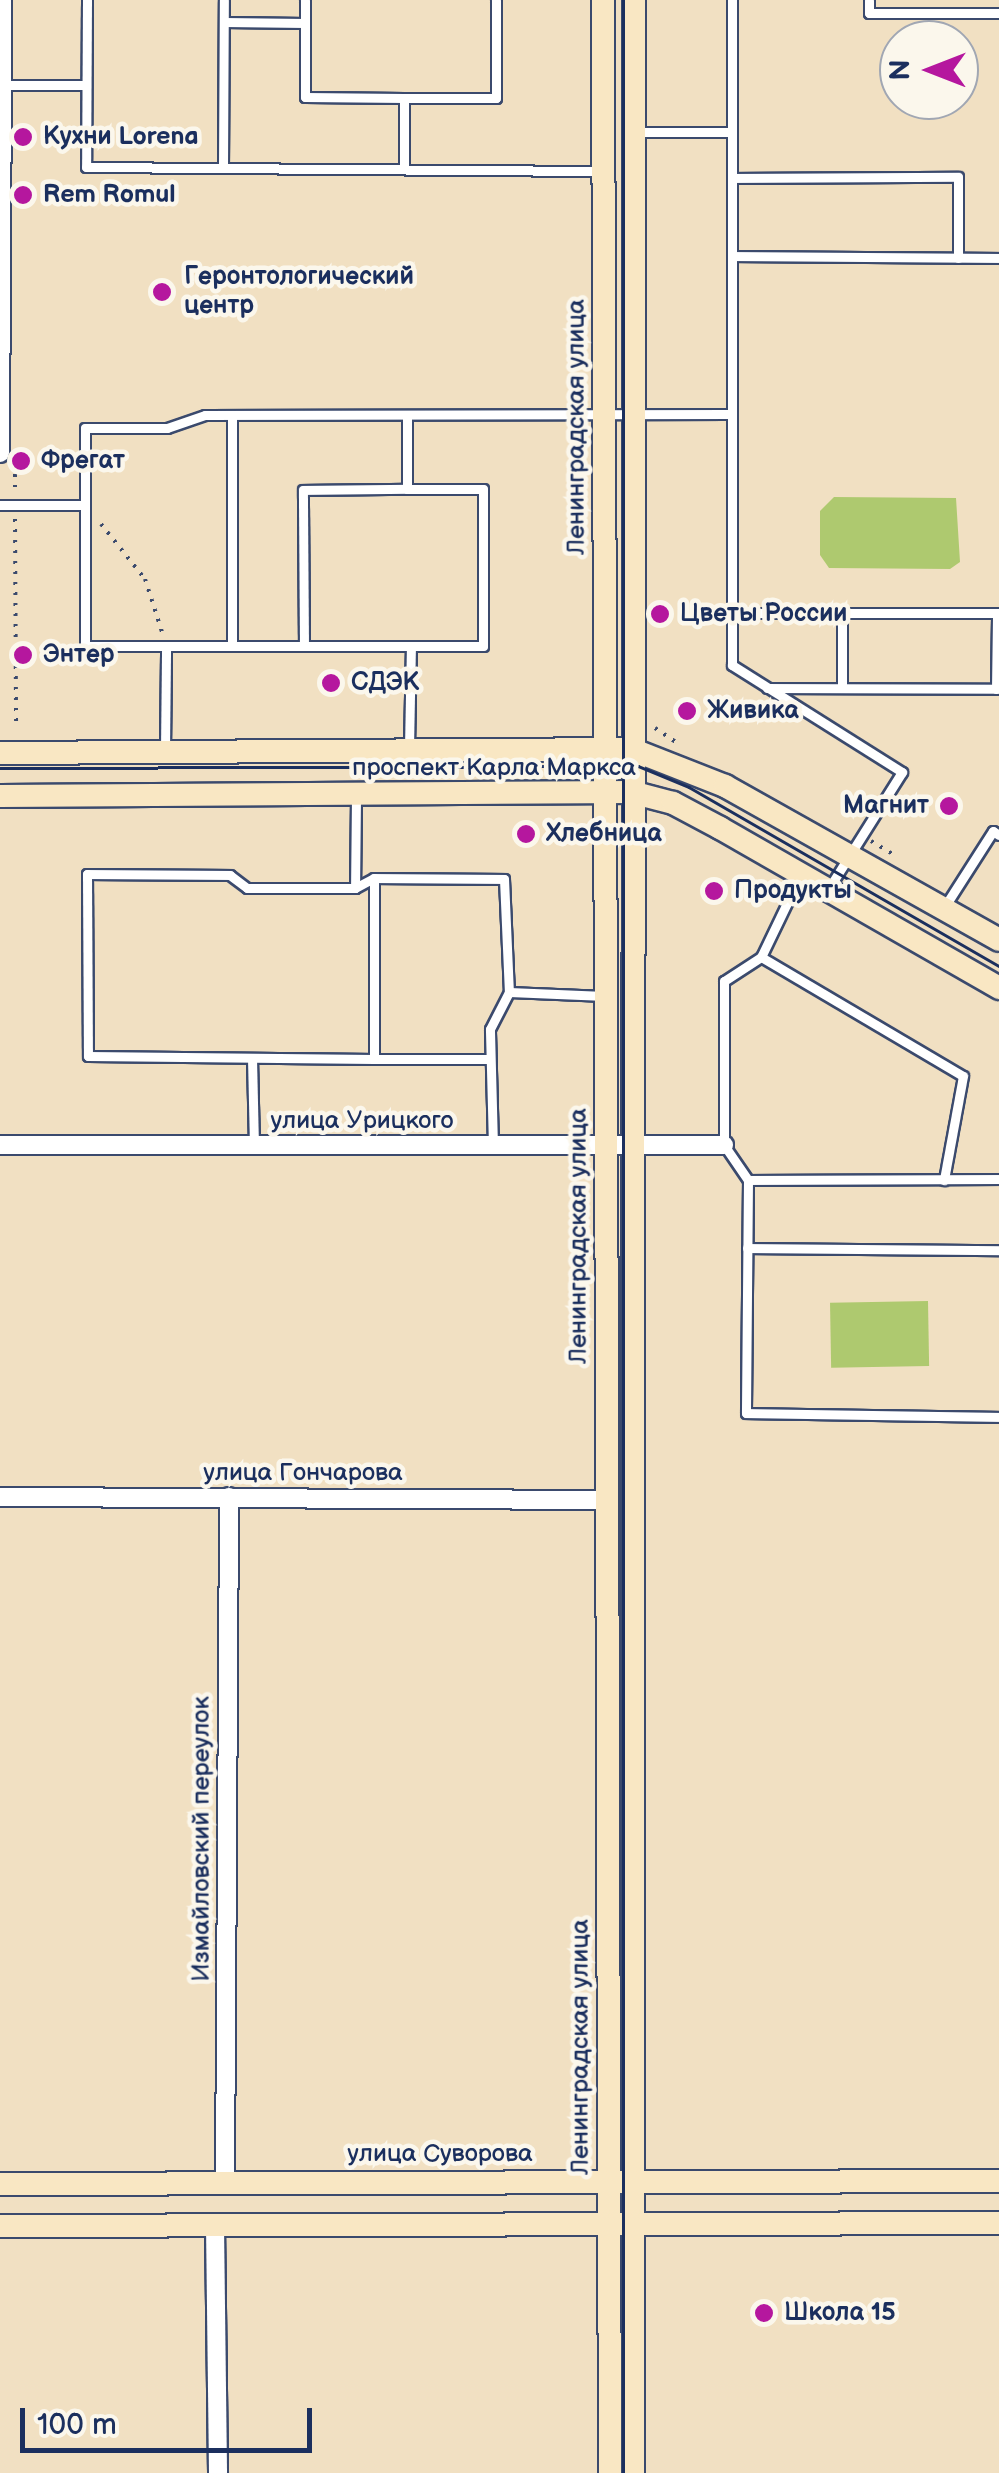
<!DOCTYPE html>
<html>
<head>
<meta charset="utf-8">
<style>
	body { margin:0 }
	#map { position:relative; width:999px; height:2473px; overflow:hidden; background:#f1e0c2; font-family:"Balsamiq Sans",sans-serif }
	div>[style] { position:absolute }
	.green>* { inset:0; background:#aec96f; transform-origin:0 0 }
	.path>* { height:4px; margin-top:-2px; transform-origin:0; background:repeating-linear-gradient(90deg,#3b4a6d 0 2.5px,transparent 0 10.5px) }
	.roads { filter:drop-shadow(2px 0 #3b4a6d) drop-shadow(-2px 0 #3b4a6d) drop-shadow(0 2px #3b4a6d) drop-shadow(0 -2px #3b4a6d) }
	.service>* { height:9px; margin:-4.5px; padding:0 4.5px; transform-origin:4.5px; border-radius:4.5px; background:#fff }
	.minor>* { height:18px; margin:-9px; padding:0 9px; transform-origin:9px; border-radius:9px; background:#fff }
	.secondary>* { height:22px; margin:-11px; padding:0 11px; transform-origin:11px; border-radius:11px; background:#f9e7c3 }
	.tram>* { height:2.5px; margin:-1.25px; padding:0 1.25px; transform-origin:1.25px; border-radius:1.25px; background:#1b2f5e }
	.dots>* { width:28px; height:28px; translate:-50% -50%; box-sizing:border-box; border:5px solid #fbf7ec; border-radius:50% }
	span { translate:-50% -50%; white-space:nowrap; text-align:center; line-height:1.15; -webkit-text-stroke:9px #fbf7ec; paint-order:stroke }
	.poi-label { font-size:25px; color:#1b2f5e; font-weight:700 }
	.left { translate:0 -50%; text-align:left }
	.right { translate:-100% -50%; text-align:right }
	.street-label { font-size:25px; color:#1b2f5e }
	.north { position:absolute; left:879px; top:20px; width:100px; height:100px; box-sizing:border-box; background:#fbf7ec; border:2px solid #a1a7b3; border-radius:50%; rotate:270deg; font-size:28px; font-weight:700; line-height:40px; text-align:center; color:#1b2f5e }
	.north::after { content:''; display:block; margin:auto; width:35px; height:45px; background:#b5179e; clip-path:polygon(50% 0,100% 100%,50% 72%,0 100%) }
	.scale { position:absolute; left:20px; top:2408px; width:292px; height:45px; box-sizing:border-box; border:5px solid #1b2f5e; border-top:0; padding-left:12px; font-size:30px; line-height:35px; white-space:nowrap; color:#1b2f5e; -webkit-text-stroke:8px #fbf7ec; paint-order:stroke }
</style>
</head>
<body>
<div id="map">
	<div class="green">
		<div style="clip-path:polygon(834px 497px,956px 498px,960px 562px,950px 569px,829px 568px,820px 555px,820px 511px)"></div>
		<div style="left:928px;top:1301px;width:65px;height:98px;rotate:89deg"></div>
	</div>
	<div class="path">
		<div style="left:15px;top:464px;width:26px;rotate:90deg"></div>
		<div style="left:15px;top:519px;width:205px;rotate:89.7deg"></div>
		<div style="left:101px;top:524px;width:70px;rotate:51.3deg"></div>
		<div style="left:145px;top:579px;width:56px;rotate:72.2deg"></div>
		<div style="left:655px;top:728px;width:25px;rotate:34deg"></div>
		<div style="left:871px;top:841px;width:26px;rotate:31deg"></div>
	</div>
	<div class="roads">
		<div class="service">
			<div style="left:87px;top:0;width:167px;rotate:90.3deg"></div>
			<div style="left:86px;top:167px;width:515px;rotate:0.45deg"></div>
			<div style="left:305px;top:0;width:97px;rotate:90deg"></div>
			<div style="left:305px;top:97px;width:99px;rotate:0.6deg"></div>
			<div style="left:732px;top:0;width:665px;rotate:90deg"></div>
			<div style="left:732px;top:665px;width:201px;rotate:32.2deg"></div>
			<div style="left:902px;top:772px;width:141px;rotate:122.2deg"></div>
			<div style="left:869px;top:0;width:13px;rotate:90deg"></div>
			<div style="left:869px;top:13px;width:130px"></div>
			<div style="left:224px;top:22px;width:81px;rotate:0.7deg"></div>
			<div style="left:2px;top:85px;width:84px"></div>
			<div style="left:635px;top:132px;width:97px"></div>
			<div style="left:223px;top:168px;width:168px;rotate:-89.7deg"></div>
			<div style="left:404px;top:169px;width:71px;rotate:-90deg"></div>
			<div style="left:404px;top:98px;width:92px"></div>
			<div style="left:496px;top:98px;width:98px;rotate:-90deg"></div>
			<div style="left:732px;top:178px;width:226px;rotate:-0.3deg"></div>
			<div style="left:958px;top:177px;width:81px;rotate:90deg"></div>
			<div style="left:732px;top:256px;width:267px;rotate:0.4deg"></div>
			<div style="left:232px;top:415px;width:231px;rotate:90deg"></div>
			<div style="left:407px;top:416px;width:73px;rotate:90deg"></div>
			<div style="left:407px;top:489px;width:76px"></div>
			<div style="left:483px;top:489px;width:157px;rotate:90deg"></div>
			<div style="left:483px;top:646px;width:398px;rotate:180deg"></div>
			<div style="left:85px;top:646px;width:218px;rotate:-90deg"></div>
			<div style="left:85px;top:428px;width:82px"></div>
			<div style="left:167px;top:428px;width:40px;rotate:-18.9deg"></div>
			<div style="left:205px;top:415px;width:527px;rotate:-0.11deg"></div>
			<div style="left:0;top:505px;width:85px"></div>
			<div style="left:732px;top:613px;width:267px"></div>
			<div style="left:842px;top:613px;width:75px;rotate:90deg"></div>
			<div style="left:304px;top:646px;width:156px;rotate:-90.4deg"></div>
			<div style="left:303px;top:490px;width:104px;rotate:-0.6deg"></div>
			<div style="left:767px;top:688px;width:232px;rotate:0.2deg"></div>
			<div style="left:996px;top:689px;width:76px;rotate:-89.2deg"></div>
			<div style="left:409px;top:748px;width:102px;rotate:-88.9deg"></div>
			<div style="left:165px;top:750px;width:104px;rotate:-89.4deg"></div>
			<div style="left:356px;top:797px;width:91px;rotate:90.6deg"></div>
			<div style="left:355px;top:888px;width:21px;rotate:-28deg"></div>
			<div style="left:800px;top:876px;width:90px;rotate:115.7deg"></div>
			<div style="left:761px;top:957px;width:44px;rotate:147deg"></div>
			<div style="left:724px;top:981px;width:164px;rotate:90deg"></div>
			<div style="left:724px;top:1145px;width:42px;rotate:55.6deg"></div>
			<div style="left:748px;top:1180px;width:233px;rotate:90.5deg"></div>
			<div style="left:746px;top:1413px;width:253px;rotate:0.9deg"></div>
			<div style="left:355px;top:888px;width:108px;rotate:180deg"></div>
			<div style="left:247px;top:888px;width:21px;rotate:-143deg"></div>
			<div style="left:230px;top:875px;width:143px;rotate:-179.6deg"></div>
			<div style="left:87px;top:874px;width:182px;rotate:89.7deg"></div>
			<div style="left:88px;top:1056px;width:286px;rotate:0.6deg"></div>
			<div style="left:945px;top:906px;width:89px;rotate:-57.4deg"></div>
			<div style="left:993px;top:831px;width:7px;rotate:34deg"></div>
			<div style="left:761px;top:957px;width:234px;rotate:30.5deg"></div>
			<div style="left:963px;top:1076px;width:106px;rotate:100.4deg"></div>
			<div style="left:252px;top:1058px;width:87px;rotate:88.7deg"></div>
			<div style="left:490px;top:1059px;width:116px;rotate:180deg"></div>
			<div style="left:374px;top:1059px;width:181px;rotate:-90deg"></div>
			<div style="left:374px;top:878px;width:130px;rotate:0.4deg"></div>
			<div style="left:504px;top:879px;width:113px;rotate:87.5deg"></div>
			<div style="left:509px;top:992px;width:96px;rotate:2.4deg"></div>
			<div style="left:493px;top:1146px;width:117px;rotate:-91.5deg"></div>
			<div style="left:490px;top:1029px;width:42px;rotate:-62.8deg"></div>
			<div style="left:748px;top:1180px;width:251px;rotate:-0.2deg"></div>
			<div style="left:747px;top:1248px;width:252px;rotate:0.5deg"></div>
		</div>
		<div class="minor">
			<div style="left:0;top:453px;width:453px;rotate:-89.7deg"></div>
			<div style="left:0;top:1145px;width:724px"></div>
			<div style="left:0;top:1497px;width:605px;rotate:0.28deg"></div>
			<div style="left:225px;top:2181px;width:684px;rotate:-89.66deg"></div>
			<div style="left:215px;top:2225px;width:248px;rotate:89.3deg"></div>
		</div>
		<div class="secondary">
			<div style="left:603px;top:0;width:2473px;rotate:89.84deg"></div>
			<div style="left:0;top:753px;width:631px;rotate:-0.36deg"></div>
			<div style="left:631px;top:749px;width:101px;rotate:21.5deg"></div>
			<div style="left:725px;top:786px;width:314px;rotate:29.3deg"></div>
			<div style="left:0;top:796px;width:631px;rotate:-0.36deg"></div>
			<div style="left:631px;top:792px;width:43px;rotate:14.7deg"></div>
			<div style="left:673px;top:803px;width:53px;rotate:28deg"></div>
			<div style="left:720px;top:828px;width:322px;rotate:29.8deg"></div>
			<div style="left:0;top:2184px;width:999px;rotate:-0.17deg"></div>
			<div style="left:0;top:2226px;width:999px;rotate:-0.17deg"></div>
			<div style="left:633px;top:2473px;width:2473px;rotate:-89.98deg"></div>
		</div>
	</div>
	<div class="tram">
		<div style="left:623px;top:0;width:2473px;rotate:90deg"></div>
		<div style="left:0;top:768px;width:638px;rotate:-0.18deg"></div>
		<div style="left:638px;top:766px;width:55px;rotate:22.4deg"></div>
		<div style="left:689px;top:787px;width:358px;rotate:30deg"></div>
	</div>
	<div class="dots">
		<div style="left:23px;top:137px;background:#b5179e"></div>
		<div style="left:23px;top:195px;background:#b5179e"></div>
		<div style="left:162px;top:292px;background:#b5179e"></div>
		<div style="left:21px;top:461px;background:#b5179e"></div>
		<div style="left:660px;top:614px;background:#b5179e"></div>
		<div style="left:23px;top:655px;background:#b5179e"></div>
		<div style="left:331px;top:683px;background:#b5179e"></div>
		<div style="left:687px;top:711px;background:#b5179e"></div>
		<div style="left:949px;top:806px;background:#b5179e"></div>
		<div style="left:526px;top:834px;background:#b5179e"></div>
		<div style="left:714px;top:891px;background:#b5179e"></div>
		<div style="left:764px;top:2313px;background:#b5179e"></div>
	</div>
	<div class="poi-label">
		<span class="left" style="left:43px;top:137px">Кухни Lorena</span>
		<span class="left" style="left:43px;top:195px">Rem Romul</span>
		<span class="left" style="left:184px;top:292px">Геронтологический<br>центр</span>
		<span class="left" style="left:41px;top:461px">Фрегат</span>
		<span class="left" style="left:680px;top:614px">Цветы России</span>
		<span class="left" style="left:43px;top:655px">Энтер</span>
		<span class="left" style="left:351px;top:683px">СДЭК</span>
		<span class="left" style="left:707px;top:711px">Живика</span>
		<span class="right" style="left:929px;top:806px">Магнит</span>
		<span class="left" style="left:546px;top:834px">Хлебница</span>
		<span class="left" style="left:734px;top:891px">Продукты</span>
		<span class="left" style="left:784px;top:2313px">Школа 15</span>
	</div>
	<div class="street-label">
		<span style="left:577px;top:427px;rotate:-90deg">Ленинградская улица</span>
		<span style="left:494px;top:768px">проспект Карла Маркса</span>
		<span style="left:362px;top:1121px">улица Урицкого</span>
		<span style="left:579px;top:1236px;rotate:-90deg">Ленинградская улица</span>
		<span style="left:303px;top:1473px">улица Гончарова</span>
		<span style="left:202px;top:1839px;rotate:-90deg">Измайловский переулок</span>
		<span style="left:581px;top:2047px;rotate:-90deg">Ленинградская улица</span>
		<span style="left:440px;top:2154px">улица Суворова</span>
	</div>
	<div class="north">N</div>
	<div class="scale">100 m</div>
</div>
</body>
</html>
